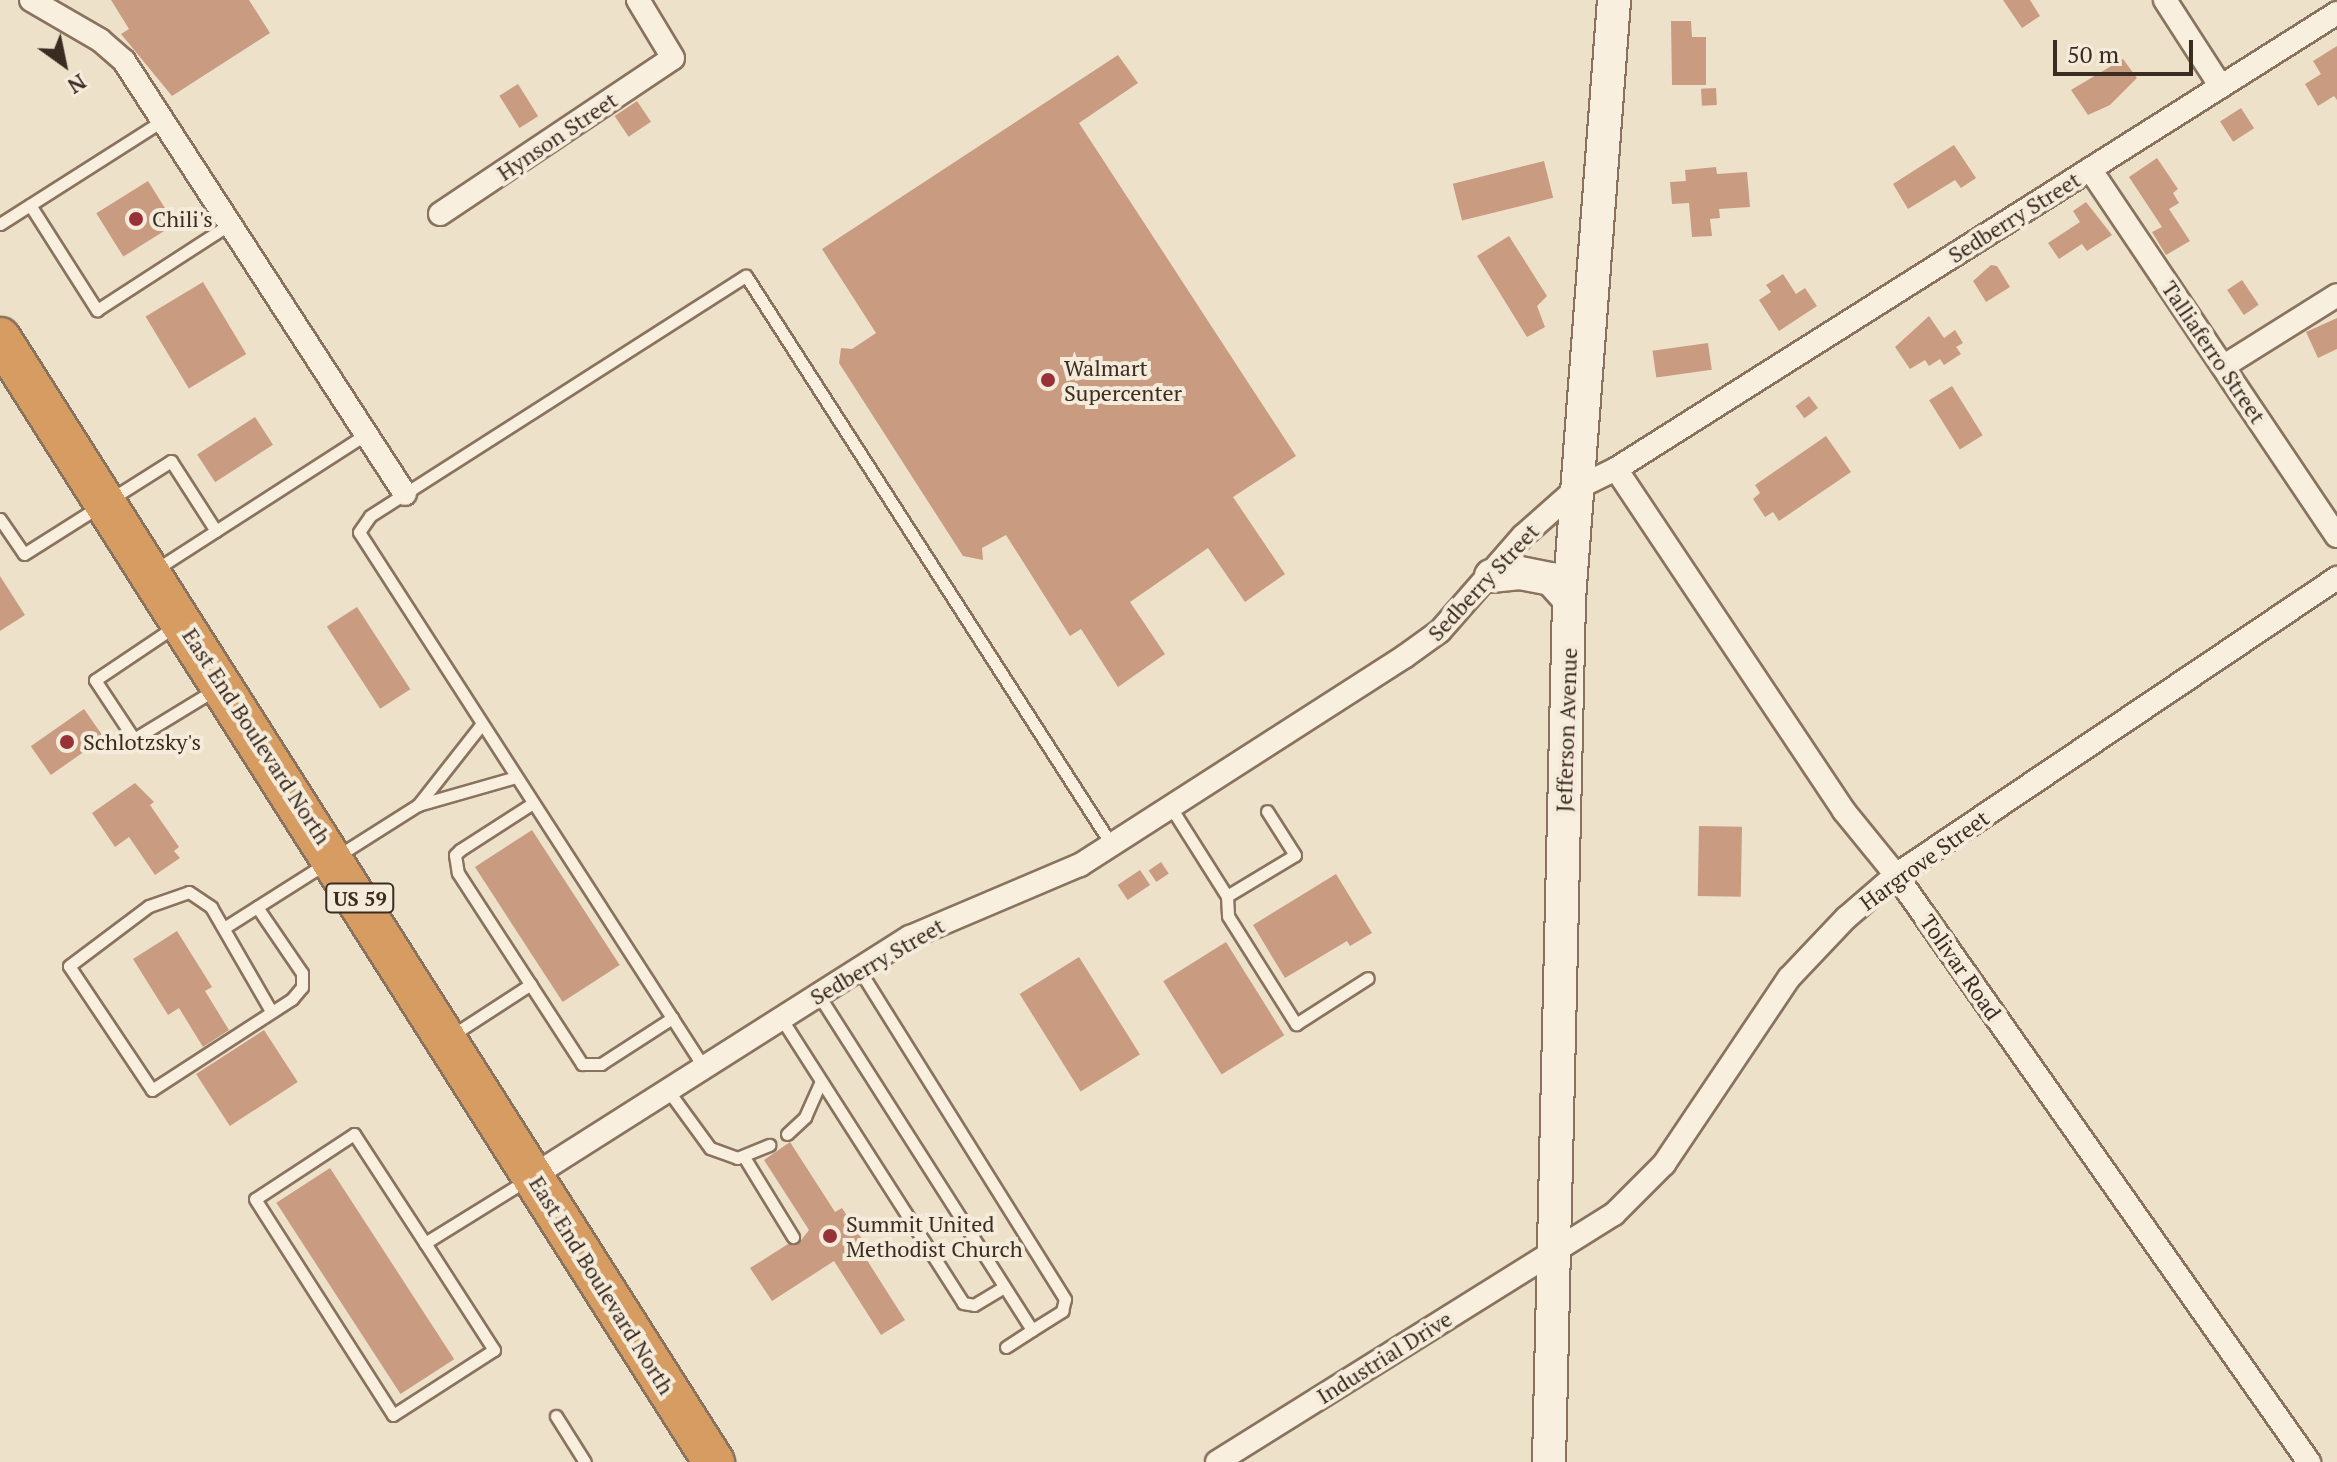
<!DOCTYPE html>
<html>
<head>
<meta charset="utf-8">
<style>
	body { margin:0 }
	#map { position:relative; width:2337px; height:1462px; overflow:hidden; background:#ede1ca; font-family:"PT Serif",serif }
	div>[style] { position:absolute }
	.building>* { inset:0; background:#c99c82; transform-origin:0 0 }
	.roads { filter:drop-shadow(2px 0 #89735f) drop-shadow(-2px 0 #89735f) drop-shadow(0 2px #89735f) drop-shadow(0 -2px #89735f) }
	.lane>* { height:11px; margin:-5.5px; padding:0 5.5px; transform-origin:5.5px; border-radius:5.5px; background:#f8efde }
	.street>* { height:22px; margin:-11px; padding:0 11px; transform-origin:11px; border-radius:11px; background:#f8efde }
	.secondary>* { height:32px; margin:-16px; padding:0 16px; transform-origin:16px; border-radius:16px; background:#f8efde }
	.highway>* { height:40px; margin:-20px; padding:0 20px; transform-origin:20px; border-radius:20px; background:#d79c61 }
	.dots>* { width:22px; height:22px; translate:-50% -50%; box-sizing:border-box; border:4px solid #f5ebda; border-radius:50% }
	span { translate:-50% -50%; white-space:nowrap; text-align:center; line-height:1.15; -webkit-text-stroke:8px #f5ebda; paint-order:stroke }
	.shield-label span { padding:2px 6px; background:#f5ebda; border:2px solid; border-radius:6px; -webkit-text-stroke-width:0 }
	.shield-label { font-size:20px; color:#3b2c22; font-weight:700 }
	.street-label { font-size:22px; color:#3b2c22 }
	.poi-label { font-size:22px; color:#3b2c22 }
	.left { translate:0 -50%; text-align:left }
	.north { position:absolute; left:24px; top:24px; width:80px; height:80px; -webkit-text-stroke:6px #f5ebda; paint-order:stroke; rotate:147deg; font-size:22px; font-weight:700; line-height:32px; text-align:center; color:#3b2c22 }
	.north::after { content:''; display:block; margin:auto; width:28px; height:36px; background:#3b2c22; clip-path:polygon(50% 0,100% 100%,50% 72%,0 100%) }
	.scale { position:absolute; left:2053px; top:40px; width:140px; height:36px; box-sizing:border-box; border:4px solid #3b2c22; border-top:0; padding-left:10px; font-size:24px; line-height:28px; white-space:nowrap; color:#3b2c22; -webkit-text-stroke:6px #f5ebda; paint-order:stroke }
</style>
</head>
<body>
<div id="map">
	<div class="building">
		<div style="clip-path:polygon(111px 0,249px 0,270px 33px,172px 96px,121px 34px,129px 29px)"></div>
		<div style="clip-path:polygon(2003px 0,2030px 0,2040px 16px,2022px 28px)"></div>
		<div style="clip-path:polygon(1671px 21px,1691px 21px,1692px 37px,1706px 37px,1706px 85px,1672px 85px)"></div>
		<div style="clip-path:polygon(2337px 46px,2337px 100px,2334px 96px,2318px 106px,2305px 84px,2321px 74px,2313px 61px)"></div>
		<div style="clip-path:polygon(1118px 55px,1138px 83px,1079px 123px,1296px 456px,1233px 497px,1285px 574px,1245px 602px,1208px 548px,1130px 602px,1165px 654px,1118px 687px,1081px 629px,1070px 636px,1006px 535px,982px 548px,983px 560px,963px 556px,839px 363px,841px 348px,852px 349px,876px 333px,822px 249px)"></div>
		<div style="clip-path:polygon(2123px 59px,2137px 78px,2110px 105px,2088px 115px,2071px 90px)"></div>
		<div style="left:518px;top:84px;width:38px;height:22px;rotate:58deg"></div>
		<div style="left:1716px;top:88px;width:17px;height:15px;rotate:87deg"></div>
		<div style="left:637px;top:101px;width:25px;height:27px;rotate:56deg"></div>
		<div style="left:2241px;top:108px;width:24px;height:25px;rotate:57deg"></div>
		<div style="clip-path:polygon(1954px 145px,1976px 178px,1961px 188px,1955px 180px,1908px 209px,1893px 184px)"></div>
		<div style="clip-path:polygon(2157px 158px,2178px 189px,2173px 193px,2179px 203px,2169px 209px,2190px 241px,2166px 255px,2152px 232px,2162px 227px,2129px 177px)"></div>
		<div style="left:1544px;top:161px;width:38px;height:94px;rotate:76deg"></div>
		<div style="clip-path:polygon(1716px 167px,1717px 174px,1747px 172px,1750px 207px,1719px 209px,1720px 218px,1710px 219px,1712px 236px,1692px 237px,1689px 203px,1672px 204px,1670px 182px,1686px 181px,1685px 170px)"></div>
		<div style="left:148px;top:181px;width:51px;height:61px;rotate:58deg"></div>
		<div style="clip-path:polygon(2086px 202px,2112px 235px,2087px 251px,2082px 244px,2059px 259px,2048px 243px,2080px 222px,2073px 211px)"></div>
		<div style="clip-path:polygon(1509px 236px,1547px 296px,1537px 306px,1545px 327px,1527px 337px,1477px 256px)"></div>
		<div style="clip-path:polygon(1991px 265px,1997px 266px,2010px 287px,1986px 302px,1973px 281px)"></div>
		<div style="clip-path:polygon(1783px 274px,1796px 294px,1805px 288px,1817px 306px,1779px 331px,1759px 300px,1771px 292px,1766px 285px)"></div>
		<div style="left:2242px;top:280px;width:30px;height:18px;rotate:56deg"></div>
		<div style="left:203px;top:282px;width:84px;height:67px;rotate:59deg"></div>
		<div style="clip-path:polygon(1929px 316px,1944px 338px,1955px 330px,1963px 343px,1956px 347px,1961px 354px,1944px 365px,1940px 359px,1929px 366px,1925px 360px,1910px 369px,1895px 347px)"></div>
		<div style="clip-path:polygon(2337px 318px,2337px 349px,2318px 358px,2306px 332px)"></div>
		<div style="left:1708px;top:343px;width:27px;height:56px;rotate:82deg"></div>
		<div style="left:1952px;top:386px;width:58px;height:27px;rotate:58deg"></div>
		<div style="left:1809px;top:396px;width:15px;height:17px;rotate:53deg"></div>
		<div style="left:255px;top:417px;width:33px;height:69px;rotate:57deg"></div>
		<div style="clip-path:polygon(1826px 436px,1851px 472px,1779px 521px,1773px 512px,1765px 517px,1753px 499px,1760px 493px,1755px 485px)"></div>
		<div style="clip-path:polygon(0 576px,25px 615px,0 631px)"></div>
		<div style="left:357px;top:607px;width:98px;height:36px;rotate:57deg"></div>
		<div style="left:84px;top:709px;width:35px;height:65px;rotate:55deg"></div>
		<div style="clip-path:polygon(135px 783px,154px 802px,150px 805px,179px 847px,174px 851px,180px 858px,155px 875px,129px 837px,115px 847px,92px 813px)"></div>
		<div style="left:1699px;top:826px;width:43px;height:70px;rotate:1deg"></div>
		<div style="left:532px;top:830px;width:161px;height:68px;rotate:57deg"></div>
		<div style="left:1161px;top:862px;width:14px;height:15px;rotate:56deg"></div>
		<div style="left:1140px;top:870px;width:18px;height:27px;rotate:56deg"></div>
		<div style="clip-path:polygon(1336px 874px,1372px 933px,1350px 946px,1347px 941px,1285px 978px,1253px 925px)"></div>
		<div style="clip-path:polygon(177px 931px,212px 987px,205px 991px,229px 1030px,203px 1047px,179px 1008px,168px 1015px,133px 959px)"></div>
		<div style="left:1226px;top:942px;width:110px;height:74px;rotate:58deg"></div>
		<div style="left:1079px;top:957px;width:115px;height:70px;rotate:58deg"></div>
		<div style="left:264px;top:1030px;width:62px;height:81px;rotate:57deg"></div>
		<div style="clip-path:polygon(790px 1142px,835px 1212px,842px 1208px,864px 1242px,858px 1246px,905px 1320px,881px 1335px,834px 1261px,772px 1301px,750px 1268px,788px 1244px,798px 1244px,809px 1230px,764px 1160px)"></div>
		<div style="left:330px;top:1168px;width:228px;height:64px;rotate:57deg"></div>
	</div>
	<div class="roads">
		<div class="lane">
			<div style="left:30px;top:205px;width:125px;rotate:57.5deg"></div>
			<div style="left:97px;top:310px;width:158px;rotate:-32.9deg"></div>
			<div style="left:0;top:224px;width:193px;rotate:-32.5deg"></div>
			<div style="left:0;top:519px;width:42px;rotate:55.6deg"></div>
			<div style="left:24px;top:554px;width:174px;rotate:-32.3deg"></div>
			<div style="left:171px;top:461px;width:83px;rotate:57.3deg"></div>
			<div style="left:155px;top:570px;width:251px;rotate:-32.8deg"></div>
			<div style="left:174px;top:627px;width:95px;rotate:146.1deg"></div>
			<div style="left:95px;top:680px;width:71px;rotate:56.5deg"></div>
			<div style="left:134px;top:739px;width:96px;rotate:-31.4deg"></div>
			<div style="left:533px;top:803px;width:87px;rotate:147.2deg"></div>
			<div style="left:460px;top:850px;width:7px;rotate:135deg"></div>
			<div style="left:455px;top:855px;width:18px;rotate:81deg"></div>
			<div style="left:458px;top:873px;width:228px;rotate:57deg"></div>
			<div style="left:582px;top:1064px;width:19px"></div>
			<div style="left:601px;top:1064px;width:85px;rotate:-32.9deg"></div>
			<div style="left:418px;top:805px;width:102px;rotate:-51.8deg"></div>
			<div style="left:1170px;top:806px;width:107px;rotate:57.7deg"></div>
			<div style="left:1227px;top:896px;width:20px;rotate:87deg"></div>
			<div style="left:1228px;top:916px;width:128px;rotate:57.8deg"></div>
			<div style="left:1296px;top:1024px;width:85px;rotate:-32.6deg"></div>
			<div style="left:1227px;top:896px;width:79px;rotate:-31.1deg"></div>
			<div style="left:1295px;top:855px;width:52px;rotate:-122.5deg"></div>
			<div style="left:257px;top:907px;width:80px;rotate:55.7deg"></div>
			<div style="left:302px;top:973px;width:14px;rotate:90deg"></div>
			<div style="left:302px;top:987px;width:16px;rotate:130deg"></div>
			<div style="left:292px;top:999px;width:167px;rotate:147deg"></div>
			<div style="left:152px;top:1090px;width:149px;rotate:-123.8deg"></div>
			<div style="left:69px;top:966px;width:100px;rotate:-36.9deg"></div>
			<div style="left:149px;top:906px;width:42px;rotate:-19.3deg"></div>
			<div style="left:189px;top:892px;width:27px;rotate:34deg"></div>
			<div style="left:211px;top:907px;width:120px;rotate:60deg"></div>
			<div style="left:224px;top:928px;width:230px;rotate:-32.4deg"></div>
			<div style="left:418px;top:805px;width:102px;rotate:-15.9deg"></div>
			<div style="left:818px;top:994px;width:398px;rotate:57.5deg"></div>
			<div style="left:1032px;top:1330px;width:36px;rotate:-32deg"></div>
			<div style="left:1062px;top:1311px;width:12px;rotate:-76deg"></div>
			<div style="left:1065px;top:1299px;width:389px;rotate:-122deg"></div>
			<div style="left:781px;top:1018px;width:338px;rotate:57.4deg"></div>
			<div style="left:963px;top:1303px;width:11px;rotate:10deg"></div>
			<div style="left:974px;top:1305px;width:35px;rotate:-31deg"></div>
			<div style="left:451px;top:1036px;width:95px;rotate:-33deg"></div>
			<div style="left:703px;top:1066px;width:635px;rotate:-122.79deg"></div>
			<div style="left:359px;top:532px;width:19px;rotate:-55deg"></div>
			<div style="left:370px;top:516px;width:446px;rotate:-32.6deg"></div>
			<div style="left:746px;top:276px;width:675px;rotate:57.27deg"></div>
			<div style="left:667px;top:1089px;width:73px;rotate:53.9deg"></div>
			<div style="left:710px;top:1148px;width:29px;rotate:20deg"></div>
			<div style="left:737px;top:1158px;width:35px;rotate:-22deg"></div>
			<div style="left:787px;top:1134px;width:25px;rotate:-43deg"></div>
			<div style="left:805px;top:1117px;width:39px;rotate:-66deg"></div>
			<div style="left:744px;top:1157px;width:94px;rotate:58.5deg"></div>
			<div style="left:425px;top:1243px;width:130px;rotate:-123.1deg"></div>
			<div style="left:354px;top:1134px;width:118px;rotate:146.7deg"></div>
			<div style="left:255px;top:1199px;width:256px;rotate:57.4deg"></div>
			<div style="left:393px;top:1415px;width:120px;rotate:-32.8deg"></div>
			<div style="left:494px;top:1350px;width:127px;rotate:-122.8deg"></div>
			<div style="left:425px;top:1243px;width:118px;rotate:-31.8deg"></div>
			<div style="left:1006px;top:1347px;width:31px;rotate:-33deg"></div>
			<div style="left:556px;top:1416px;width:54px;rotate:57.8deg"></div>
		</div>
		<div class="street">
			<div style="left:31px;top:0;width:80px;rotate:30.1deg"></div>
			<div style="left:100px;top:40px;width:32px;rotate:41deg"></div>
			<div style="left:124px;top:61px;width:516px;rotate:57.02deg"></div>
			<div style="left:2165px;top:0;width:103px;rotate:57.2deg"></div>
			<div style="left:2090px;top:169px;width:442px;rotate:56.1deg"></div>
			<div style="left:440px;top:214px;width:280px;rotate:-33.8deg"></div>
			<div style="left:673px;top:58px;width:68px;rotate:-121.1deg"></div>
			<div style="left:2224px;top:366px;width:133px;rotate:-32.1deg"></div>
			<div style="left:1616px;top:469px;width:411px;rotate:56.3deg"></div>
			<div style="left:1844px;top:811px;width:82px;rotate:50.9deg"></div>
			<div style="left:1896px;top:875px;width:718px;rotate:54.87deg"></div>
			<div style="left:533px;top:1176px;width:446px;rotate:-32.4deg"></div>
			<div style="left:910px;top:937px;width:185px;rotate:-23deg"></div>
			<div style="left:1080px;top:865px;width:385px;rotate:-32.7deg"></div>
			<div style="left:1404px;top:657px;width:44px;rotate:-35.8deg"></div>
			<div style="left:1440px;top:631px;width:126px;rotate:-48.9deg"></div>
			<div style="left:1523px;top:536px;width:72px;rotate:-41.6deg"></div>
			<div style="left:1577px;top:488px;width:43px;rotate:-26deg"></div>
			<div style="left:1616px;top:469px;width:853px;rotate:-32.31deg"></div>
			<div style="left:1217px;top:1462px;width:468px;rotate:-32deg"></div>
			<div style="left:1614px;top:1214px;width:71px;rotate:-45deg"></div>
			<div style="left:1664px;top:1164px;width:224px;rotate:-56.1deg"></div>
			<div style="left:1789px;top:978px;width:83px;rotate:-46.5deg"></div>
			<div style="left:1846px;top:918px;width:66px;rotate:-40.7deg"></div>
			<div style="left:1896px;top:875px;width:532px;rotate:-33.96deg"></div>
		</div>
		<div class="secondary">
			<div style="left:1491px;top:576px;width:29px;rotate:-6deg"></div>
			<div style="left:1520px;top:573px;width:32px;rotate:11deg"></div>
			<div style="left:1551px;top:579px;width:27px;rotate:48deg"></div>
			<div style="left:1549px;top:1462px;width:863px;rotate:-88.67deg"></div>
			<div style="left:1569px;top:599px;width:601px;rotate:-85.7deg"></div>
		</div>
		<div class="highway">
			<div style="left:0;top:338px;width:1332px;rotate:57.58deg"></div>
		</div>
	</div>
	<div class="dots">
		<div style="left:136px;top:219px;background:#963238"></div>
		<div style="left:1048px;top:380px;background:#963238"></div>
		<div style="left:67px;top:742px;background:#963238"></div>
		<div style="left:830px;top:1236px;background:#963238"></div>
	</div>
	<div class="shield-label">
		<span style="left:360px;top:898px">US 59</span>
	</div>
	<div class="street-label">
		<span style="left:557px;top:136px;rotate:-34deg">Hynson Street</span>
		<span style="left:2014px;top:217px;rotate:-32deg">Sedberry Street</span>
		<span style="left:2214px;top:352px;rotate:56deg">Talliaferro Street</span>
		<span style="left:1483px;top:582px;rotate:-47deg">Sedberry Street</span>
		<span style="left:1566px;top:730px;rotate:-88deg">Jefferson Avenue</span>
		<span style="left:257px;top:736px;rotate:57deg">East End Boulevard North</span>
		<span style="left:1924px;top:860px;rotate:-36deg">Hargrove Street</span>
		<span style="left:877px;top:961px;rotate:-30deg">Sedberry Street</span>
		<span style="left:1961px;top:967px;rotate:55deg">Tolivar Road</span>
		<span style="left:602px;top:1285px;rotate:58deg">East End Boulevard North</span>
		<span style="left:1384px;top:1357px;rotate:-32deg">Industrial Drive</span>
	</div>
	<div class="poi-label">
		<span class="left" style="left:152px;top:219px">Chili's</span>
		<span class="left" style="left:1064px;top:380px">Walmart<br>Supercenter</span>
		<span class="left" style="left:83px;top:742px">Schlotzsky's</span>
		<span class="left" style="left:846px;top:1236px">Summit United<br>Methodist Church</span>
	</div>
	<div class="north">N</div>
	<div class="scale">50 m</div>
</div>
</body>
</html>
